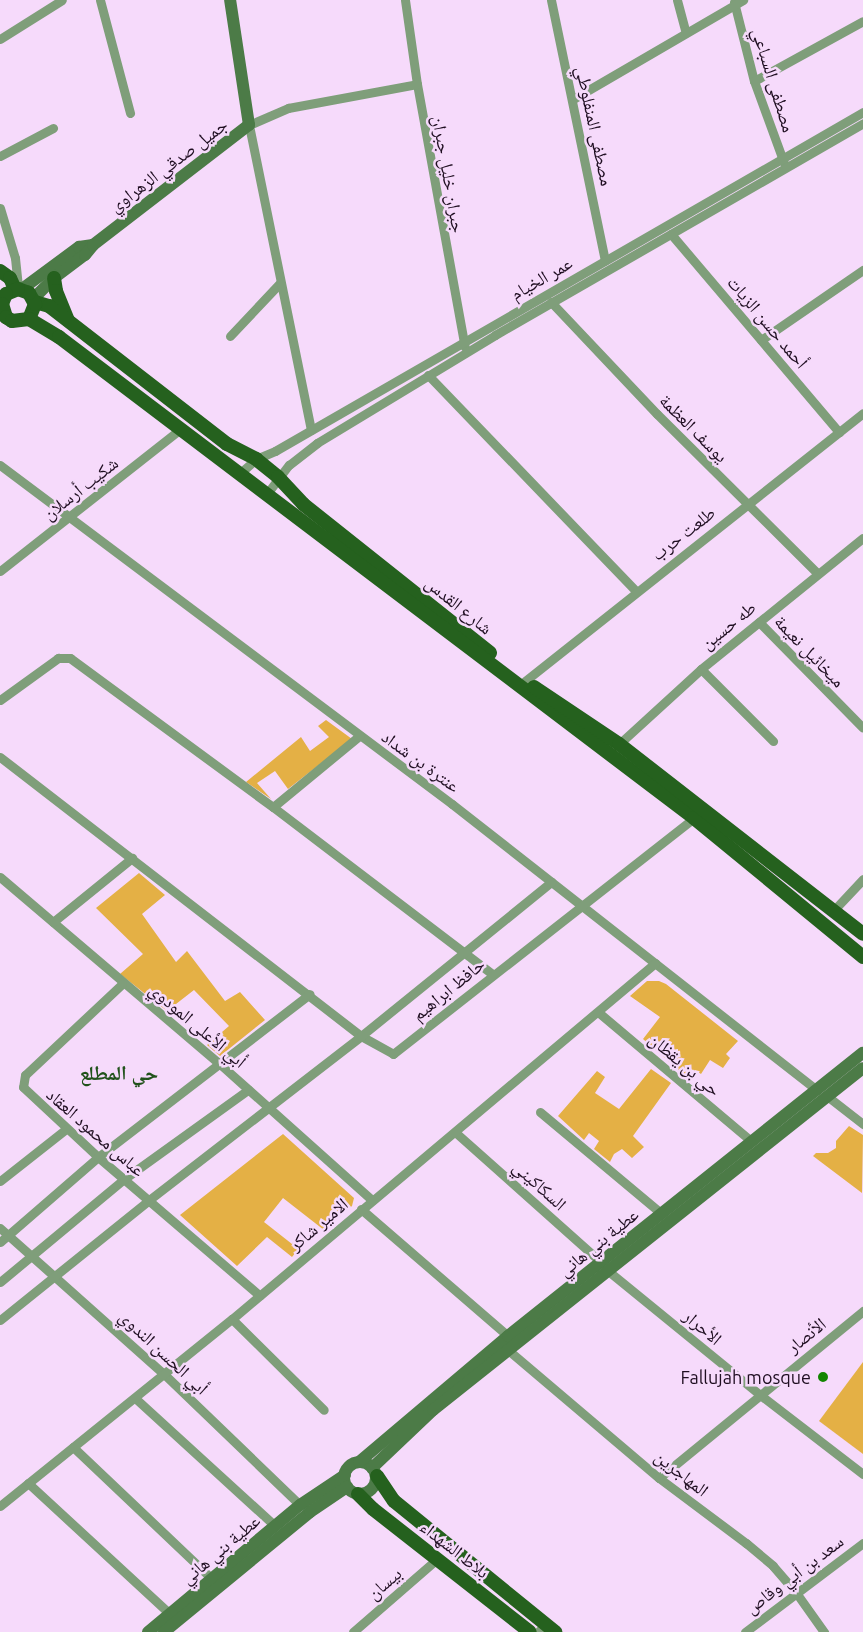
<!DOCTYPE html>
<html>
<head>
<meta charset="utf-8">
<style>
	body { margin:0 }
	#map { position:relative; width:863px; height:1632px; overflow:hidden; background:#f6dafb; font-family:Ubuntu,"Noto Naskh Arabic",sans-serif }
	div>[style] { position:absolute }
	.green>* { inset:0; background:#e4b045 }
	.street>* { height:9px; margin:-4.5px; padding:0 4.5px; transform-origin:4.5px; border-radius:4.5px; background:#7f9e7a }
	.secondary>* { height:12px; margin:-6px; padding:0 6px; transform-origin:6px; border-radius:6px; background:#4c7b47 }
	.secondary>.ring { margin:-6px; padding:0; box-sizing:content-box; background:none; border:12px solid #4c7b47; border-radius:50% }
	.primary>* { height:14px; margin:-7px; padding:0 7px; transform-origin:7px; border-radius:7px; background:#25611e }
	.dots>* { width:16px; height:16px; translate:-50% -50%; box-sizing:border-box; border:3px solid #f6dafb; border-radius:50% }
	span { translate:-50% -50%; white-space:nowrap; text-align:center; line-height:1.15; -webkit-text-stroke:5px #f6dafb; paint-order:stroke }
	.street-label { font-size:18px; color:#1f0e21 }
	.poi-label { font-size:18px; color:#1f0e21 }
	.right { translate:-100% -50%; text-align:right }
	.neighbourhood-label { font-size:20px; color:#21521b; font-weight:700 }
</style>
</head>
<body>
<div id="map">
	<div class="green">
		<div style="clip-path:polygon(326px 720px,352px 739px,288px 789px,275px 771px,257px 783px,271px 799px,246px 782px,301px 737px,310px 751px,329px 737px,318px 726px)"></div>
		<div style="clip-path:polygon(139px 873px,165px 895px,142px 914px,176px 962px,187px 951px,225px 1001px,240px 992px,265px 1020px,220px 1056px,207px 1045px,229px 1026px,194px 990px,167px 1011px,120px 974px,143px 954px,96px 908px)"></div>
		<div style="clip-path:polygon(647px 981px,659px 981px,666px 984px,738px 1041px,726px 1054px,730px 1058px,723px 1068px,710px 1060px,701px 1074px,695px 1070px,689px 1079px,643px 1039px,660px 1017px,630px 996px)"></div>
		<div style="clip-path:polygon(651px 1069px,671px 1083px,633px 1136px,644px 1147px,632px 1158px,622px 1149px,614px 1154px,610px 1162px,594px 1149px,599px 1141px,589px 1133px,584px 1140px,558px 1116px,597px 1071px,605px 1077px,595px 1093px,619px 1109px)"></div>
		<div style="clip-path:polygon(849px 1126px,863px 1135px,862px 1193px,813px 1156px,816px 1153px,828px 1153px,836px 1148px,836px 1141px)"></div>
		<div style="clip-path:polygon(283px 1134px,354px 1198px,352px 1206px,324px 1230px,283px 1198px,264px 1222px,292px 1244px,297px 1236px,305px 1241px,292px 1257px,267px 1237px,237px 1266px,180px 1215px)"></div>
		<div style="clip-path:polygon(863px 1362px,863px 1454px,819px 1421px)"></div>
	</div>
	<div class="street">
		<div style="left:100px;top:0;width:117px;rotate:75.1deg"></div>
		<div style="left:405px;top:0;width:85px;rotate:81.9deg"></div>
		<div style="left:417px;top:84px;width:267px;rotate:79.7deg"></div>
		<div style="left:551px;top:0;width:266px;rotate:78.3deg"></div>
		<div style="left:677px;top:0;width:34px;rotate:75deg"></div>
		<div style="left:734px;top:2px;width:81px;rotate:75.8deg"></div>
		<div style="left:754px;top:81px;width:87px;rotate:69.9deg"></div>
		<div style="left:0;top:39px;width:73px;rotate:-32.2deg"></div>
		<div style="left:754px;top:81px;width:124px;rotate:-28.8deg"></div>
		<div style="left:573px;top:99px;width:197px;rotate:-30.2deg"></div>
		<div style="left:0;top:156px;width:60px;rotate:-27.8deg"></div>
		<div style="left:0;top:208px;width:52px;rotate:73.3deg"></div>
		<div style="left:15px;top:258px;width:30px;rotate:84deg"></div>
		<div style="left:671px;top:234px;width:260px;rotate:49.7deg"></div>
		<div style="left:551px;top:302px;width:154px;rotate:46.6deg"></div>
		<div style="left:657px;top:414px;width:226px;rotate:44.8deg"></div>
		<div style="left:230px;top:336px;width:73px;rotate:-46.7deg"></div>
		<div style="left:761px;top:340px;width:124px;rotate:-34.5deg"></div>
		<div style="left:428px;top:375px;width:300px;rotate:46.1deg"></div>
		<div style="left:311px;top:430px;width:311px;rotate:-101.5deg"></div>
		<div style="left:249px;top:125px;width:43px;rotate:-23.6deg"></div>
		<div style="left:288px;top:108px;width:131px;rotate:-10.5deg"></div>
		<div style="left:0;top:465px;width:565px;rotate:36.87deg"></div>
		<div style="left:452px;top:804px;width:464px;rotate:38.1deg"></div>
		<div style="left:239px;top:474px;width:23px;rotate:-41deg"></div>
		<div style="left:256px;top:459px;width:21px;rotate:-23deg"></div>
		<div style="left:275px;top:451px;width:679px;rotate:-29.96deg"></div>
		<div style="left:266px;top:495px;width:38px;rotate:-53deg"></div>
		<div style="left:289px;top:465px;width:36px;rotate:-38deg"></div>
		<div style="left:317px;top:443px;width:208px;rotate:-31.2deg"></div>
		<div style="left:495px;top:335px;width:425px;rotate:-29.9deg"></div>
		<div style="left:0;top:571px;width:228px;rotate:-38.2deg"></div>
		<div style="left:759px;top:622px;width:148px;rotate:45.5deg"></div>
		<div style="left:701px;top:669px;width:102px;rotate:45deg"></div>
		<div style="left:525px;top:681px;width:431px;rotate:-38.4deg"></div>
		<div style="left:0;top:700px;width:72px;rotate:-35.9deg"></div>
		<div style="left:58px;top:658px;width:12px"></div>
		<div style="left:70px;top:658px;width:252px;rotate:36.3deg"></div>
		<div style="left:273px;top:807px;width:275px;rotate:37.3deg"></div>
		<div style="left:619px;top:744px;width:111px;rotate:-42.4deg"></div>
		<div style="left:701px;top:669px;width:208px;rotate:-39deg"></div>
		<div style="left:0;top:757px;width:456px;rotate:37.7deg"></div>
		<div style="left:361px;top:1036px;width:37px;rotate:29deg"></div>
		<div style="left:393px;top:1054px;width:382px;rotate:-38.1deg"></div>
		<div style="left:273px;top:807px;width:112px;rotate:-39.5deg"></div>
		<div style="left:0;top:877px;width:290px;rotate:40.4deg"></div>
		<div style="left:221px;top:1065px;width:203px;rotate:41.8deg"></div>
		<div style="left:833px;top:911px;width:44px;rotate:-46.8deg"></div>
		<div style="left:53px;top:922px;width:102px;rotate:-39deg"></div>
		<div style="left:122px;top:984px;width:133px;rotate:136.8deg"></div>
		<div style="left:25px;top:1075px;width:12px;rotate:99deg"></div>
		<div style="left:23px;top:1087px;width:103px;rotate:43deg"></div>
		<div style="left:98px;top:1157px;width:213px;rotate:40.6deg"></div>
		<div style="left:598px;top:1012px;width:200px;rotate:40.1deg"></div>
		<div style="left:827px;top:1096px;width:46px;rotate:37.9deg"></div>
		<div style="left:540px;top:1112px;width:159px;rotate:39.9deg"></div>
		<div style="left:455px;top:1132px;width:197px;rotate:41.7deg"></div>
		<div style="left:0;top:1181px;width:84px;rotate:-38.2deg"></div>
		<div style="left:361px;top:1209px;width:194px;rotate:40.8deg"></div>
		<div style="left:0;top:1228px;width:221px;rotate:41.7deg"></div>
		<div style="left:165px;top:1375px;width:187px;rotate:43.9deg"></div>
		<div style="left:0;top:1242px;width:130px;rotate:-40.9deg"></div>
		<div style="left:98px;top:1157px;width:267px;rotate:-37.6deg"></div>
		<div style="left:607px;top:1270px;width:196px;rotate:39.2deg"></div>
		<div style="left:759px;top:1394px;width:131px;rotate:37.6deg"></div>
		<div style="left:0;top:1282px;width:161px;rotate:-39.7deg"></div>
		<div style="left:124px;top:1179px;width:153px;rotate:-35.7deg"></div>
		<div style="left:232px;top:1319px;width:129px;rotate:44.7deg"></div>
		<div style="left:0;top:1320px;width:191px;rotate:-38.8deg"></div>
		<div style="left:149px;top:1200px;width:268px;rotate:-37.7deg"></div>
		<div style="left:361px;top:1036px;width:245px;rotate:-39deg"></div>
		<div style="left:508px;top:1350px;width:198px;rotate:40.3deg"></div>
		<div style="left:659px;top:1478px;width:109px;rotate:36.8deg"></div>
		<div style="left:746px;top:1543px;width:35px;rotate:40deg"></div>
		<div style="left:773px;top:1566px;width:37px;rotate:49deg"></div>
		<div style="left:797px;top:1594px;width:47px;rotate:54.6deg"></div>
		<div style="left:135px;top:1398px;width:190px;rotate:42.4deg"></div>
		<div style="left:73px;top:1447px;width:192px;rotate:43.5deg"></div>
		<div style="left:659px;top:1478px;width:264px;rotate:-39.3deg"></div>
		<div style="left:28px;top:1483px;width:193px;rotate:42.7deg"></div>
		<div style="left:0;top:1506px;width:298px;rotate:-38.9deg"></div>
		<div style="left:232px;top:1319px;width:553px;rotate:-40.08deg"></div>
		<div style="left:353px;top:1632px;width:113px;rotate:-41deg"></div>
		<div style="left:538px;top:1632px;width:10px;rotate:-45deg"></div>
		<div style="left:745px;top:1632px;width:148px;rotate:-37deg"></div>
	</div>
	<div class="secondary">
		<div style="left:22px;top:289px;width:71px;rotate:-36.4deg"></div>
		<div style="left:79px;top:247px;width:14px;rotate:-8deg"></div>
		<div style="left:34px;top:298px;width:28px;rotate:-45deg"></div>
		<div style="left:54px;top:278px;width:39px;rotate:-37deg"></div>
		<div style="left:85px;top:255px;width:13px;rotate:-51deg"></div>
		<div style="left:93px;top:245px;width:197px;rotate:-37.6deg"></div>
		<div style="left:249px;top:125px;width:126px;rotate:-98.6deg"></div>
		<div class="ring" style="left:344px;top:1462px;width:20px;height:20px"></div>
		<div style="left:359px;top:1462px;width:195px;rotate:-40.2deg"></div>
		<div style="left:508px;top:1336px;width:454px;rotate:-38.6deg"></div>
		<div style="left:372px;top:1468px;width:84px;rotate:-43.6deg"></div>
		<div style="left:433px;top:1410px;width:549px;rotate:-38.5deg"></div>
		<div style="left:148px;top:1632px;width:198px;rotate:-39.9deg"></div>
		<div style="left:300px;top:1505px;width:54px;rotate:-33.7deg"></div>
		<div style="left:164px;top:1632px;width:189px;rotate:-39.4deg"></div>
		<div style="left:310px;top:1512px;width:45px;rotate:-34deg"></div>
	</div>
	<div class="primary">
		<div style="left:0;top:271px;width:12px;rotate:35deg"></div>
		<div style="left:10px;top:278px;width:12px;rotate:66deg"></div>
		<div style="left:54px;top:278px;width:13px;rotate:81deg"></div>
		<div style="left:56px;top:291px;width:31px;rotate:68deg"></div>
		<div style="left:35px;top:302px;width:15px;rotate:16deg"></div>
		<div style="left:49px;top:306px;width:225px;rotate:37.8deg"></div>
		<div style="left:227px;top:444px;width:33px;rotate:27deg"></div>
		<div style="left:256px;top:459px;width:28px;rotate:39deg"></div>
		<div style="left:278px;top:477px;width:37px;rotate:47deg"></div>
		<div style="left:303px;top:504px;width:239px;rotate:38.5deg"></div>
		<div style="left:29px;top:319px;width:16px;rotate:-68deg"></div>
		<div style="left:35px;top:304px;width:13px;rotate:-119deg"></div>
		<div style="left:29px;top:293px;width:12px;rotate:-160deg"></div>
		<div style="left:18px;top:289px;width:13px;rotate:157deg"></div>
		<div style="left:6px;top:294px;width:11px;rotate:112deg"></div>
		<div style="left:2px;top:304px;width:14px;rotate:73deg"></div>
		<div style="left:6px;top:317px;width:7px;rotate:34deg"></div>
		<div style="left:12px;top:321px;width:17px;rotate:-7deg"></div>
		<div style="left:29px;top:319px;width:35px;rotate:31deg"></div>
		<div style="left:59px;top:337px;width:797px;rotate:37.14deg"></div>
		<div style="left:694px;top:818px;width:219px;rotate:39.4deg"></div>
		<div style="left:534px;top:687px;width:102px;rotate:33.8deg"></div>
		<div style="left:619px;top:744px;width:309px;rotate:37.9deg"></div>
		<div style="left:377px;top:1476px;width:30px;rotate:56deg"></div>
		<div style="left:394px;top:1501px;width:208px;rotate:39.1deg"></div>
		<div style="left:358px;top:1494px;width:21px;rotate:45deg"></div>
		<div style="left:373px;top:1509px;width:199px;rotate:38.1deg"></div>
	</div>
	<div class="dots">
		<div style="left:823px;top:1377px;background:#128500"></div>
	</div>
	<div class="street-label">
		<span style="left:774px;top:80px;rotate:73deg">مصطفى السباعي</span>
		<span style="left:595px;top:126px;rotate:78deg">مصطفى المنفلوطي</span>
		<span style="left:168px;top:165px;rotate:-37deg">جميل صدقي الزهراوي</span>
		<span style="left:449px;top:174px;rotate:80deg">جبران خليل جبران</span>
		<span style="left:541px;top:278px;rotate:-30deg">عمر الخيام</span>
		<span style="left:768px;top:322px;rotate:50deg">أحمد حسن الزيات</span>
		<span style="left:694px;top:428px;rotate:45deg">يوسف العظمة</span>
		<span style="left:80px;top:488px;rotate:-38deg">شكيب أرسلان</span>
		<span style="left:683px;top:533px;rotate:-38deg">طلعت حرب</span>
		<span style="left:459px;top:605px;rotate:39deg">شارع القدس</span>
		<span style="left:728px;top:625px;rotate:-39deg">طه حسين</span>
		<span style="left:810px;top:651px;rotate:46deg">ميخائيل نعيمة</span>
		<span style="left:421px;top:761px;rotate:36deg">عنترة بن شداد</span>
		<span style="left:448px;top:989px;rotate:-39deg">حافظ ابراهيم</span>
		<span style="left:198px;top:1025px;rotate:40deg">أبي الأعلى المودوي</span>
		<span style="left:685px;top:1064px;rotate:40deg">حي بن يقظان</span>
		<span style="left:96px;top:1132px;rotate:41deg">عباس محمود العقاد</span>
		<span style="left:540px;top:1185px;rotate:42deg">السكاكيني</span>
		<span style="left:318px;top:1224px;rotate:-40deg">الامير شاكر</span>
		<span style="left:598px;top:1242px;rotate:-39deg">عطية بني هاني</span>
		<span style="left:703px;top:1327px;rotate:40deg">الأحرار</span>
		<span style="left:806px;top:1335px;rotate:-39deg">الأنصار</span>
		<span style="left:164px;top:1352px;rotate:43deg">أبي الحسن الندوي</span>
		<span style="left:682px;top:1473px;rotate:38deg">المهاجرين</span>
		<span style="left:220px;top:1549px;rotate:-40deg">عطية بني هاني</span>
		<span style="left:455px;top:1549px;rotate:38deg">بلاط الشهداء</span>
		<span style="left:794px;top:1574px;rotate:-37deg">سعد بن أبي وقاص</span>
		<span style="left:384px;top:1583px;rotate:-41deg">بيسان</span>
	</div>
	<div class="poi-label">
		<span class="right" style="left:811px;top:1377px">Fallujah mosque</span>
	</div>
	<div class="neighbourhood-label">
		<span style="left:119px;top:1072px">حي المطلع</span>
	</div>
</div>
</body>
</html>
